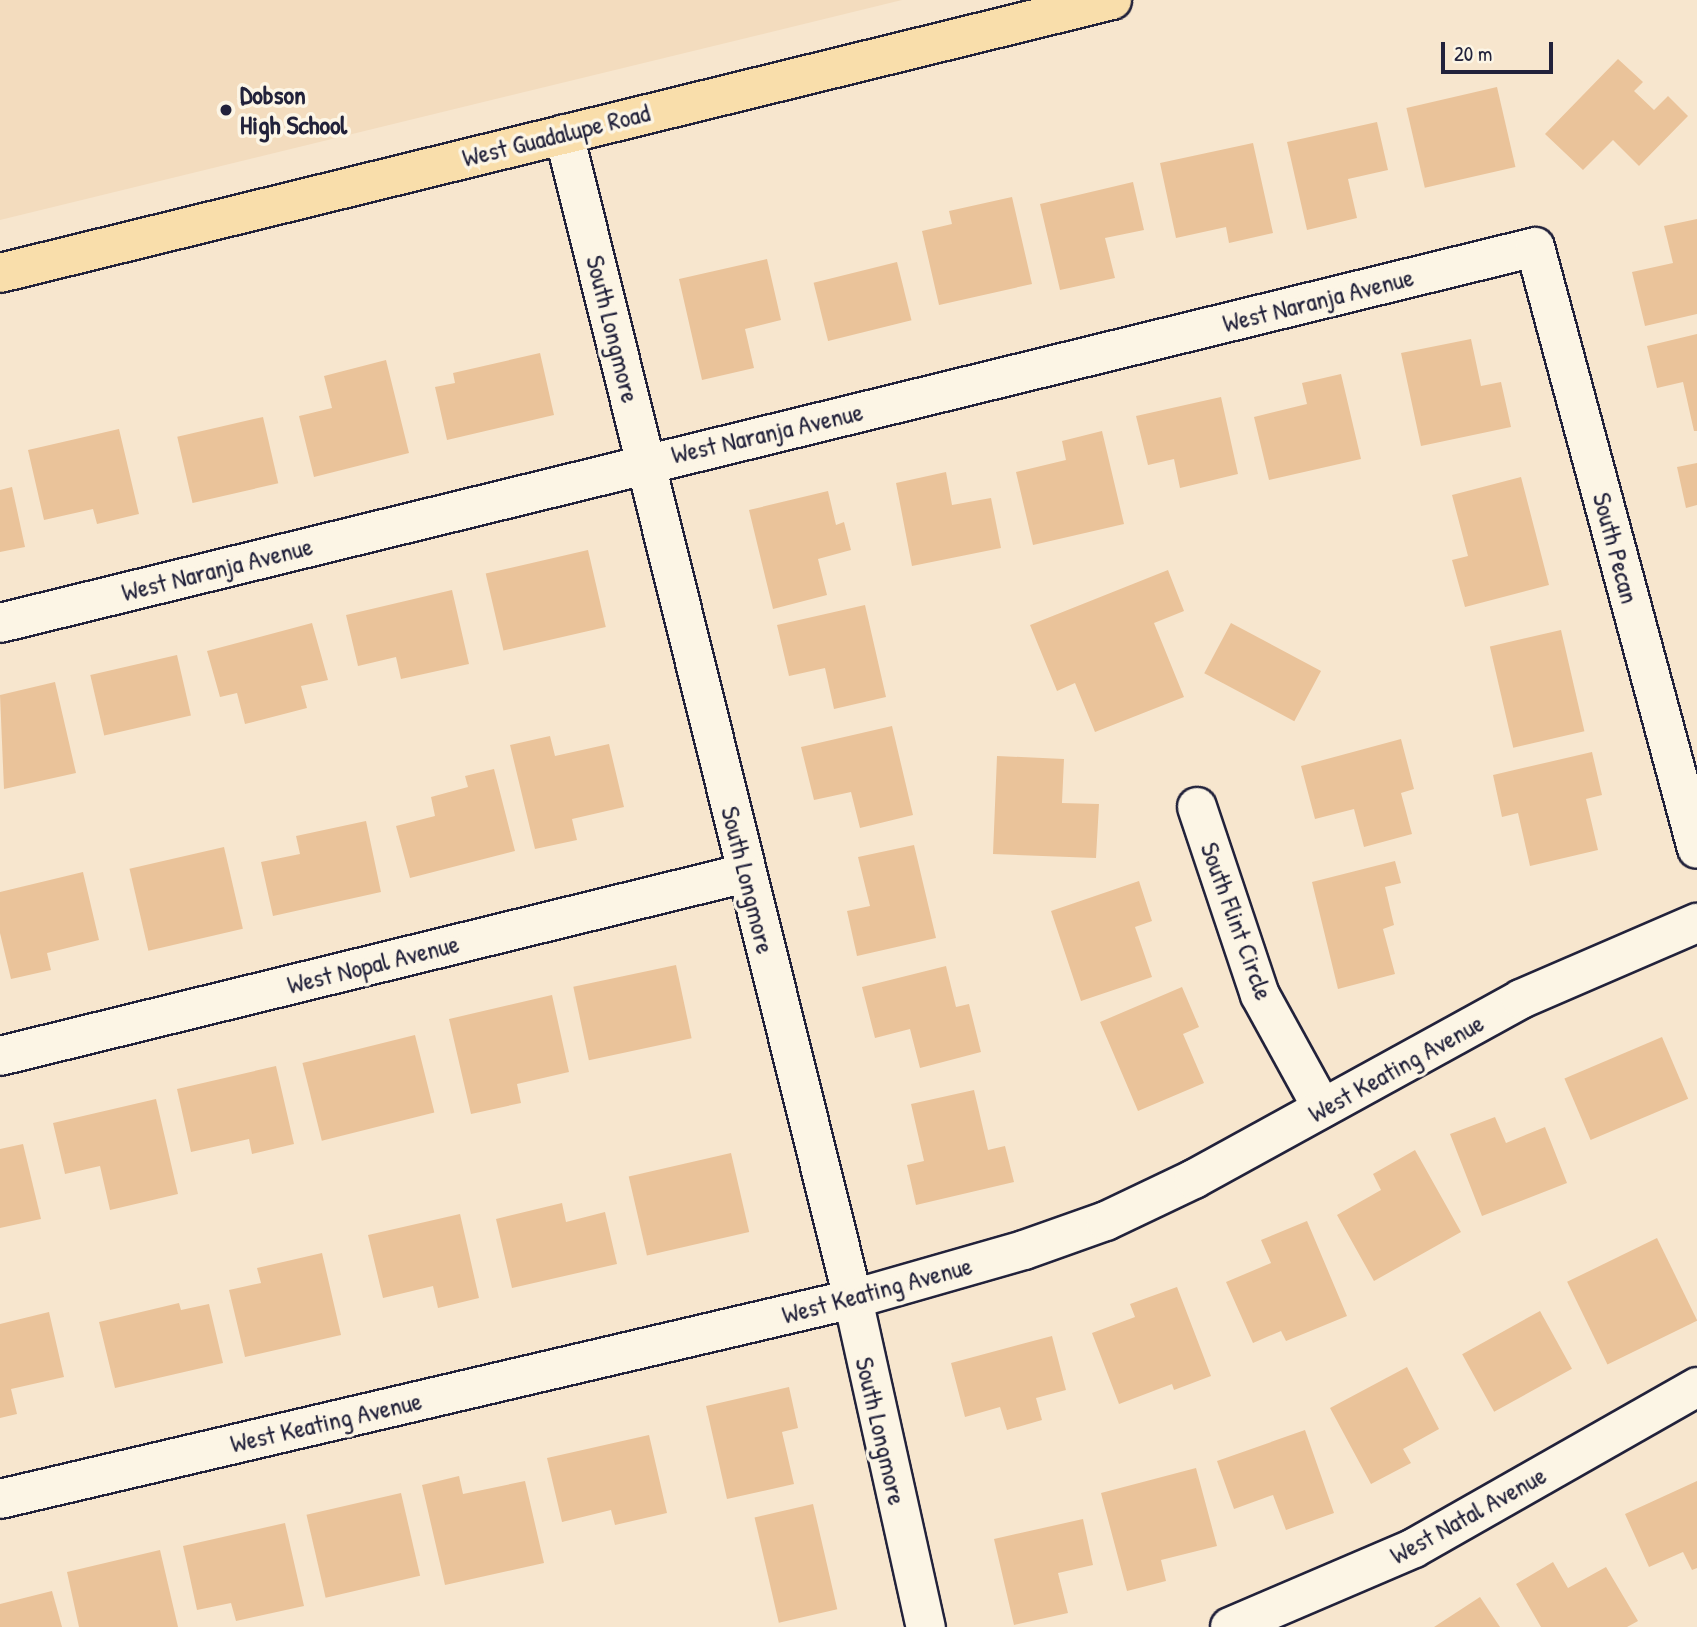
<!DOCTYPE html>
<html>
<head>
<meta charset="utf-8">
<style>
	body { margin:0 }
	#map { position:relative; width:1697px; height:1627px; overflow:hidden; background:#f7e6ce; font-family:"Patrick Hand",sans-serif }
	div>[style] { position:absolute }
	.built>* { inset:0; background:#f3dcbe }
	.building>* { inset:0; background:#eac39a; transform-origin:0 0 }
	.roads { filter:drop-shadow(2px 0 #22223b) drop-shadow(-2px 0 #22223b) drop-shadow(0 2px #22223b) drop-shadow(0 -2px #22223b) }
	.minor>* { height:38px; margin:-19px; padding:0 19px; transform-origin:19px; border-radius:19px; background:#fcf5e5 }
	.major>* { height:38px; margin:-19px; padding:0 19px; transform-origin:19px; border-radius:19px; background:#f9deab }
	.dots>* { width:19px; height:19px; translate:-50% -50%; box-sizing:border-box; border:4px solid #fcf5e5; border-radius:50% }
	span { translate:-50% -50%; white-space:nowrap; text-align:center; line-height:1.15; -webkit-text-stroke:7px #fcf5e5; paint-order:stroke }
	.poi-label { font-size:26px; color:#22223b; font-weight:700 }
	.left { translate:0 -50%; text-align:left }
	.street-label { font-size:26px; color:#22223b }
	.scale { position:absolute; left:1441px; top:42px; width:112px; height:32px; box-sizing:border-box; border:4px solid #22223b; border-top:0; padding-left:9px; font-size:21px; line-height:24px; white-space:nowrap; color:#22223b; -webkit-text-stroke:5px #fcf5e5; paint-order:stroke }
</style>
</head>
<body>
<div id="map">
	<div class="built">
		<div style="clip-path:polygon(0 0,902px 0,0 220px)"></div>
	</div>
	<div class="building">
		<div style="clip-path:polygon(1618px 59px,1643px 82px,1634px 91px,1654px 110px,1668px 96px,1688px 116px,1639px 166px,1613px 140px,1583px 170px,1545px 134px)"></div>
		<div style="left:1497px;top:87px;width:82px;height:93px;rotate:77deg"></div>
		<div style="clip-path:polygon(1377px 122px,1388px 170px,1348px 179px,1357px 218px,1307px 230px,1287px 142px)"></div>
		<div style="clip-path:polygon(1253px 143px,1273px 233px,1229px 243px,1226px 227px,1176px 238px,1160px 163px)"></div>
		<div style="clip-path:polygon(1133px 182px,1144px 230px,1105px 238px,1115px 278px,1060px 290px,1040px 204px)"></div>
		<div style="clip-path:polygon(1012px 197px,1032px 284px,939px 305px,922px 231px,952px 224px,949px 211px)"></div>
		<div style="clip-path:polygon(1697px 219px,1697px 314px,1645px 326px,1632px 272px,1673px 263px,1664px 226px)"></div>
		<div style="clip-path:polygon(767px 259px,781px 320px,745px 329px,754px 368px,702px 380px,679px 279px)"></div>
		<div style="left:897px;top:262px;width:60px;height:86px;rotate:76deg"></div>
		<div style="clip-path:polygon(1697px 334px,1697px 431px,1694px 431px,1683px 382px,1657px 388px,1647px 346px)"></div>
		<div style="clip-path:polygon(1471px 339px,1481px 386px,1501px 382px,1511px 427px,1421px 446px,1401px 353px)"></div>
		<div style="clip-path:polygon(540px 353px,554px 415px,447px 440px,435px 387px,455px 383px,453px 373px)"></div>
		<div style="clip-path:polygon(386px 360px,409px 453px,314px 477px,299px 416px,332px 408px,324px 376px)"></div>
		<div style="clip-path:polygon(1341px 374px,1361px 459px,1269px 480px,1254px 417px,1307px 404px,1302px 383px)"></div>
		<div style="clip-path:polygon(1221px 397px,1238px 474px,1180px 488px,1174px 459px,1148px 465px,1136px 416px)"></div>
		<div style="left:263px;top:417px;width:68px;height:88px;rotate:77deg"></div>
		<div style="clip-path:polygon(119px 429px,139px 514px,97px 524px,93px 509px,44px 520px,28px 450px)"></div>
		<div style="clip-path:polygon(1102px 431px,1124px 524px,1033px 545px,1016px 472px,1066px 460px,1062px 441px)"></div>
		<div style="clip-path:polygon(1697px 463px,1697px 505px,1686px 508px,1677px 467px)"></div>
		<div style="clip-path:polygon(946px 472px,952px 505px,991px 498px,1001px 548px,912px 566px,896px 483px)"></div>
		<div style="clip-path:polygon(1521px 477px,1549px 585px,1465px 607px,1452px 560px,1468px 556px,1452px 495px)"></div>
		<div style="clip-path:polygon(12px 487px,25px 547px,0 552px,0 490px)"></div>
		<div style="clip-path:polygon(828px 491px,836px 525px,844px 522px,851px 550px,818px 559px,827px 595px,773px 609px,749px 510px)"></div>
		<div style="left:588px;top:550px;width:79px;height:105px;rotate:77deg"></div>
		<div style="clip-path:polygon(1168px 570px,1184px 611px,1154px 623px,1184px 697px,1095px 732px,1075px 683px,1057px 691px,1030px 625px)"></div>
		<div style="clip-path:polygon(452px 590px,469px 664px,401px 679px,396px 657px,358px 666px,346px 615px)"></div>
		<div style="clip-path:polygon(865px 605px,886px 697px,834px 709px,825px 668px,789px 676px,777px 625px)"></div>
		<div style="clip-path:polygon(312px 623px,328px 680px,301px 686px,307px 708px,245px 724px,237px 693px,220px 697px,207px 651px)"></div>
		<div style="left:1231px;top:623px;width:102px;height:57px;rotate:28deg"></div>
		<div style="left:1561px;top:630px;width:104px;height:73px;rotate:77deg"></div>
		<div style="left:177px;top:655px;width:62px;height:89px;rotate:77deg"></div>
		<div style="clip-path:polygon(55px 682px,76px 773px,4px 789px,0 695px)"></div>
		<div style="clip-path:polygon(892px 726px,913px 815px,860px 828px,851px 792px,814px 800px,801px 747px)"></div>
		<div style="clip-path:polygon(550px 736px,555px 756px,609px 744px,624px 807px,572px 819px,577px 840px,535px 849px,510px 745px)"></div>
		<div style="clip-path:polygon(1401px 739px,1414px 789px,1401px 793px,1412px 834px,1364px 847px,1354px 809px,1315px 819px,1301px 766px)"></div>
		<div style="clip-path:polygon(1592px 752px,1602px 795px,1586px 799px,1598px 850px,1530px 866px,1518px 813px,1502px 817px,1493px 775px)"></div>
		<div style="clip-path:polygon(997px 756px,1064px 759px,1062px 803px,1099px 804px,1096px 858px,993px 854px)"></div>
		<div style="clip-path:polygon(494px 769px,515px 851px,410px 878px,396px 826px,435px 816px,431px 797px,468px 787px,465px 776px)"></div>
		<div style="clip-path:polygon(366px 821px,381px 892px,273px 916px,261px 862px,300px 854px,296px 836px)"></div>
		<div style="clip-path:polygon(914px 845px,936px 938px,857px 956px,847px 911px,870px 906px,858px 857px)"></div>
		<div style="left:224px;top:847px;width:84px;height:97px;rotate:77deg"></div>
		<div style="clip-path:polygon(1395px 861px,1401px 883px,1385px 887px,1394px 925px,1383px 929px,1395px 974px,1338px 989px,1312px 882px)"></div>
		<div style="clip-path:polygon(83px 872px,99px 940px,47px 953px,51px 970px,11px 979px,0 933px,0 892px)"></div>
		<div style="clip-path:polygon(1139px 881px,1152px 921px,1135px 927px,1152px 977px,1081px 1001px,1051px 911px)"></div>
		<div style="left:676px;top:965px;width:75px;height:105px;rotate:78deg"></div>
		<div style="clip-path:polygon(946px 966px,956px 1007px,969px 1004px,981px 1052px,920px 1068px,910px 1029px,875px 1038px,862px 987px)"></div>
		<div style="clip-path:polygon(1182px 987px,1199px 1027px,1183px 1034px,1204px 1083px,1138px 1111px,1100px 1022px)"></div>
		<div style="clip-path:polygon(552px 995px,569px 1072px,517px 1084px,521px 1103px,471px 1114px,449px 1019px)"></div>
		<div style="left:415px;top:1035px;width:80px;height:116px;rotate:76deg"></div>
		<div style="left:1662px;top:1037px;width:67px;height:106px;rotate:67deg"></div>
		<div style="clip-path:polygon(276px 1066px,294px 1144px,252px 1154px,249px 1139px,191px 1152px,177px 1089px)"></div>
		<div style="clip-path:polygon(974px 1090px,988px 1150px,1005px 1146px,1014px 1182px,916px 1205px,907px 1165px,924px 1161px,911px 1104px)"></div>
		<div style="clip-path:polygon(156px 1099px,178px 1194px,110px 1210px,100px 1166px,65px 1174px,53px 1123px)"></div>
		<div style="clip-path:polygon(1495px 1117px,1506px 1143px,1545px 1127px,1567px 1183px,1482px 1216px,1450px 1134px)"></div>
		<div style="clip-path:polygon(23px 1144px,41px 1219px,0 1228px,0 1149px)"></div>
		<div style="clip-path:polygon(1415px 1150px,1461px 1232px,1374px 1281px,1337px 1215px,1381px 1190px,1373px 1174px)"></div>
		<div style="left:731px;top:1153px;width:81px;height:105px;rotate:77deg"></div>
		<div style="clip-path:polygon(562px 1203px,566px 1222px,605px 1212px,617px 1264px,512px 1288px,496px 1219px)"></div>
		<div style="clip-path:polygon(460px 1214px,479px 1298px,438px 1308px,433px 1286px,383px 1298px,368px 1235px)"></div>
		<div style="clip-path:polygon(1307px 1221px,1347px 1316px,1286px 1341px,1281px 1331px,1253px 1343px,1226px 1282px,1271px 1263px,1261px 1240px)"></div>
		<div style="left:1657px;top:1238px;width:92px;height:100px;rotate:64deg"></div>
		<div style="clip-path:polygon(322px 1253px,341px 1335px,245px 1357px,229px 1290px,261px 1283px,257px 1268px)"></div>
		<div style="clip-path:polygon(1177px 1287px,1211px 1376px,1174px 1390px,1172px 1384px,1119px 1404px,1092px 1333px,1135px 1317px,1130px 1304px)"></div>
		<div style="clip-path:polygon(179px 1303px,181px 1310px,209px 1304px,223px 1363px,115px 1388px,99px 1322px)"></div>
		<div style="left:1540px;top:1311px;width:66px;height:89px;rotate:61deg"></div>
		<div style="clip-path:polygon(49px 1312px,64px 1377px,11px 1389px,17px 1414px,0 1418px,0 1324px)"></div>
		<div style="clip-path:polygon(1052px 1336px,1066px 1390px,1036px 1398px,1042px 1420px,1007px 1430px,1000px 1407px,965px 1417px,951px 1363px)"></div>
		<div style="clip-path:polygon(1407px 1367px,1439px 1429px,1403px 1449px,1411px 1463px,1371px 1484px,1330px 1408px)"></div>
		<div style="clip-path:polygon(789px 1387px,798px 1428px,782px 1432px,794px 1484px,727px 1499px,706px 1406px)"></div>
		<div style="clip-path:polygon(1305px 1430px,1334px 1513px,1286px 1530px,1273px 1495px,1234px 1509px,1217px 1461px)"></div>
		<div style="clip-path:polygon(649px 1435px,667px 1513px,615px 1525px,611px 1510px,562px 1522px,547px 1458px)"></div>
		<div style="clip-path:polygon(1196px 1468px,1217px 1546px,1161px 1560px,1166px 1581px,1127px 1591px,1101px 1493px)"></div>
		<div style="clip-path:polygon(459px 1476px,463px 1494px,525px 1481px,544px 1563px,445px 1585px,422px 1485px)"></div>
		<div style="clip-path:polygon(1697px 1481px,1697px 1568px,1692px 1570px,1683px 1552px,1649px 1567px,1625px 1514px)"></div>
		<div style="left:401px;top:1493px;width:85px;height:97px;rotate:77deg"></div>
		<div style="left:813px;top:1504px;width:108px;height:60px;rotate:77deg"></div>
		<div style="clip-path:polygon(1083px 1519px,1093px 1565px,1058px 1573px,1068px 1613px,1014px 1625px,994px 1539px)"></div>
		<div style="clip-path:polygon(285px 1523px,304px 1606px,236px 1621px,231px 1603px,197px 1610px,183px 1546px)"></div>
		<div style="clip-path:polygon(160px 1550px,178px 1627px,79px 1627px,67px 1572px)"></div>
		<div style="clip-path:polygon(1553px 1562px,1568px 1588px,1606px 1567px,1638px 1621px,1627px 1627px,1541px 1627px,1516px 1584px)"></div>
		<div style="clip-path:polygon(52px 1591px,62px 1627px,0 1627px,0 1604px)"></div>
		<div style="clip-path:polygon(1480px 1597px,1500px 1627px,1434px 1627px)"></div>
	</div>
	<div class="roads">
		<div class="minor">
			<div style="left:564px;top:134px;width:1200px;rotate:76.07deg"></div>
			<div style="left:853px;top:1299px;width:336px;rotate:77.5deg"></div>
			<div style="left:0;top:623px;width:1580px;rotate:-13.76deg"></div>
			<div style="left:1535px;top:247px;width:623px;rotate:74.94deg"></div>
			<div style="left:1197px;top:807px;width:198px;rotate:71.5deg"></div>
			<div style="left:1260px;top:995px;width:129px;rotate:61.2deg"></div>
			<div style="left:0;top:1056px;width:768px;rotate:-13.78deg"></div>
			<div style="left:0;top:1499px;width:876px;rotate:-13.2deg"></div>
			<div style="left:853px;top:1299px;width:178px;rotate:-16deg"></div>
			<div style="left:1024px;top:1250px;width:87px;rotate:-19.5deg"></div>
			<div style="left:1106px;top:1221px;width:98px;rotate:-25.5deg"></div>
			<div style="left:1194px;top:1179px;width:373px;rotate:-28.8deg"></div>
			<div style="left:1521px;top:999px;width:192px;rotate:-23.4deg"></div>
			<div style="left:1230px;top:1627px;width:200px;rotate:-23.2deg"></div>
			<div style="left:1414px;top:1548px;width:326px;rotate:-29.6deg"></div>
		</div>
		<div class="major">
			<div style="left:0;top:273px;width:1145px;rotate:-13.79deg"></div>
		</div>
	</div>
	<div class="dots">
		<div style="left:226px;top:110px;background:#22223b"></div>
	</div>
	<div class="poi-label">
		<span class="left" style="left:240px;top:110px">Dobson<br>High School</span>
	</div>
	<div class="street-label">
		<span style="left:556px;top:135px;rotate:-14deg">West Guadalupe Road</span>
		<span style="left:1318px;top:300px;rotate:-14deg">West Naranja Avenue</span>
		<span style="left:613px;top:329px;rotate:76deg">South Longmore</span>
		<span style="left:767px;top:433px;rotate:-13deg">West Naranja Avenue</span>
		<span style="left:1616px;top:548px;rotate:75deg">South Pecan</span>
		<span style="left:217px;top:569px;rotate:-14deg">West Naranja Avenue</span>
		<span style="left:748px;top:880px;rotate:76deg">South Longmore</span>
		<span style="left:1237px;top:921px;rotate:70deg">South Flint Circle</span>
		<span style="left:373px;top:964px;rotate:-14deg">West Nopal Avenue</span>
		<span style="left:1396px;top:1068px;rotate:-29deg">West Keating Avenue</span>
		<span style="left:877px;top:1290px;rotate:-15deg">West Keating Avenue</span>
		<span style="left:326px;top:1422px;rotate:-13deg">West Keating Avenue</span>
		<span style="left:881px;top:1431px;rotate:77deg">South Longmore</span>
		<span style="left:1468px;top:1515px;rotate:-29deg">West Natal Avenue</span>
	</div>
	<div class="scale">20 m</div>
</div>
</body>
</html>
